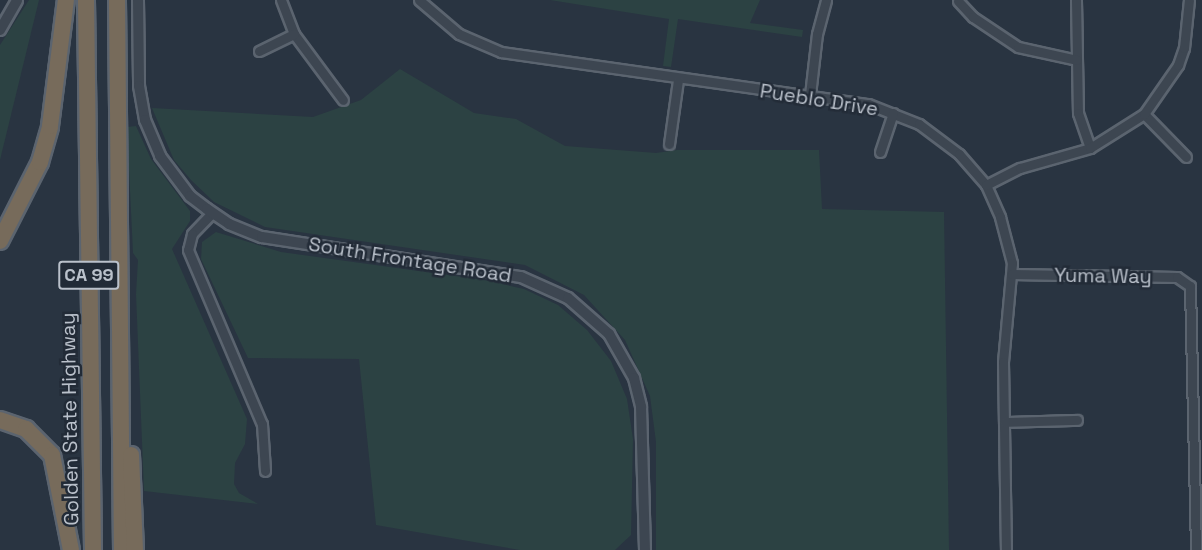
<!DOCTYPE html>
<html>
<head>
<meta charset="utf-8">
<style>
	body { margin:0 }
	#map { position:relative; width:1202px; height:550px; overflow:hidden; background:#293441; font-family:"Space Grotesk",sans-serif }
	div>[style] { position:absolute }
	.green>* { inset:0; background:#2c4243 }
	.roads { filter:drop-shadow(2px 0 #5b646f) drop-shadow(-2px 0 #5b646f) drop-shadow(0 2px #5b646f) drop-shadow(0 -2px #5b646f) }
	.minor>* { height:9px; margin:-4.5px; padding:0 4.5px; transform-origin:4.5px; border-radius:4.5px; background:#3d4651 }
	.tertiary>* { height:10px; margin:-5px; padding:0 5px; transform-origin:5px; border-radius:5px; background:#3d4651 }
	.motorway>* { height:16px; margin:-8px; padding:0 8px; transform-origin:8px; border-radius:8px; background:#776b5b }
	span { translate:-50% -50%; white-space:nowrap; text-align:center; line-height:1.15; -webkit-text-stroke:5px #222b37; paint-order:stroke }
	.shield-label span { padding:2px 4px; background:#222b37; border:2px solid; border-radius:4px; -webkit-text-stroke-width:0 }
	.shield-label { font-size:18px; color:#bac1cb; font-weight:700 }
	.street-label { font-size:20px; color:#bac1cb }
</style>
</head>
<body>
<div id="map">
	<div class="green">
		<div style="clip-path:polygon(29px 0,39px 0,0 160px,0 45px)"></div>
		<div style="clip-path:polygon(550px 0,760px 0,750px 23px,803px 30px,802px 37px,678px 19px,671px 67px,663px 66px,669px 19px)"></div>
		<div style="clip-path:polygon(400px 69px,474px 113px,516px 119px,565px 146px,656px 153px,677px 150px,819px 150px,822px 209px,944px 212px,949px 550px,656px 550px,656px 442px,650px 396px,625px 340px,584px 295px,525px 265px,265px 227px,214px 202px,191px 180px,174px 160px,152px 108px,313px 117px,361px 100px)"></div>
		<div style="clip-path:polygon(136px 126px,151px 159px,190px 211px,190px 221px,172px 249px,247px 419px,245px 444px,235px 463px,234px 484px,239px 493px,258px 504px,144px 491px,136px 294px,138px 260px,133px 253px,127px 127px)"></div>
		<div style="clip-path:polygon(216px 232px,281px 252px,484px 280px,524px 289px,558px 305px,587px 330px,611px 361px,627px 399px,633px 439px,631px 535px,615px 550px,520px 550px,376px 525px,359px 359px,248px 358px,201px 259px,202px 242px)"></div>
	</div>
	<div class="roads">
		<div class="minor">
			<div style="left:281px;top:0;width:36px;rotate:69deg"></div>
			<div style="left:294px;top:34px;width:82px;rotate:53.4deg"></div>
			<div style="left:419px;top:0;width:52px;rotate:40.4deg"></div>
			<div style="left:459px;top:34px;width:46px;rotate:23.2deg"></div>
			<div style="left:501px;top:52px;width:371px;rotate:8.1deg"></div>
			<div style="left:868px;top:104px;width:55px;rotate:21.4deg"></div>
			<div style="left:919px;top:124px;width:50px;rotate:36.9deg"></div>
			<div style="left:959px;top:154px;width:41px;rotate:48.9deg"></div>
			<div style="left:986px;top:185px;width:35px;rotate:66deg"></div>
			<div style="left:1000px;top:217px;width:48px;rotate:75.4deg"></div>
			<div style="left:1012px;top:263px;width:99px;rotate:95.2deg"></div>
			<div style="left:1003px;top:362px;width:188px;rotate:89.1deg"></div>
			<div style="left:1076px;top:0;width:113px;rotate:89deg"></div>
			<div style="left:1078px;top:113px;width:37px;rotate:71deg"></div>
			<div style="left:958px;top:1px;width:22px;rotate:47deg"></div>
			<div style="left:973px;top:17px;width:54px;rotate:33.7deg"></div>
			<div style="left:1018px;top:47px;width:60px;rotate:12.4deg"></div>
			<div style="left:259px;top:51px;width:39px;rotate:-26deg"></div>
			<div style="left:810px;top:95px;width:61px;rotate:-83.5deg"></div>
			<div style="left:817px;top:34px;width:35px;rotate:-75deg"></div>
			<div style="left:1144px;top:114px;width:60px;rotate:45.7deg"></div>
			<div style="left:669px;top:144px;width:65px;rotate:-82deg"></div>
			<div style="left:880px;top:152px;width:41px;rotate:-71.6deg"></div>
			<div style="left:986px;top:185px;width:38px;rotate:-27deg"></div>
			<div style="left:1020px;top:168px;width:73px;rotate:-15.9deg"></div>
			<div style="left:1090px;top:148px;width:64px;rotate:-32.2deg"></div>
			<div style="left:1144px;top:114px;width:60px;rotate:-55.2deg"></div>
			<div style="left:1178px;top:65px;width:18px;rotate:-71deg"></div>
			<div style="left:1184px;top:48px;width:48px;rotate:-84.1deg"></div>
			<div style="left:212px;top:213px;width:29px;rotate:134deg"></div>
			<div style="left:192px;top:234px;width:16px;rotate:104deg"></div>
			<div style="left:188px;top:250px;width:189px;rotate:67deg"></div>
			<div style="left:262px;top:424px;width:47px;rotate:86.3deg"></div>
			<div style="left:1012px;top:274px;width:165px;rotate:1deg"></div>
			<div style="left:1177px;top:277px;width:16px;rotate:35deg"></div>
			<div style="left:1190px;top:286px;width:264px;rotate:88.7deg"></div>
			<div style="left:1004px;top:422px;width:73px;rotate:-1.6deg"></div>
		</div>
		<div class="tertiary">
			<div style="left:138px;top:0;width:86px;rotate:89.3deg"></div>
			<div style="left:139px;top:86px;width:35px;rotate:80deg"></div>
			<div style="left:145px;top:120px;width:39px;rotate:67deg"></div>
			<div style="left:160px;top:156px;width:50px;rotate:53.1deg"></div>
			<div style="left:190px;top:196px;width:21px;rotate:37deg"></div>
			<div style="left:207px;top:209px;width:27px;rotate:34deg"></div>
			<div style="left:229px;top:224px;width:35px;rotate:22deg"></div>
			<div style="left:262px;top:237px;width:262px;rotate:8.8deg"></div>
			<div style="left:521px;top:277px;width:51px;rotate:24.1deg"></div>
			<div style="left:568px;top:298px;width:55px;rotate:41.3deg"></div>
			<div style="left:609px;top:334px;width:51px;rotate:60.4deg"></div>
			<div style="left:634px;top:378px;width:30px;rotate:76deg"></div>
			<div style="left:641px;top:407px;width:143px;rotate:88.4deg"></div>
			<div style="left:0;top:30px;width:34px;rotate:-60deg"></div>
		</div>
		<div class="motorway">
			<div style="left:86px;top:0;width:550px;rotate:89.27deg"></div>
			<div style="left:117px;top:0;width:550px;rotate:89.48deg"></div>
			<div style="left:0;top:241px;width:89px;rotate:-63.1deg"></div>
			<div style="left:40px;top:162px;width:37px;rotate:-74deg"></div>
			<div style="left:50px;top:126px;width:127px;rotate:-82.8deg"></div>
			<div style="left:0;top:420px;width:28px;rotate:19deg"></div>
			<div style="left:26px;top:429px;width:37px;rotate:45deg"></div>
			<div style="left:52px;top:455px;width:97px;rotate:78.7deg"></div>
			<div style="left:131px;top:455px;width:95px;rotate:87.6deg"></div>
		</div>
	</div>
	<div class="shield-label">
		<span style="left:89px;top:275px">CA 99</span>
	</div>
	<div class="street-label">
		<span style="left:819px;top:100px;rotate:9deg">Pueblo Drive</span>
		<span style="left:410px;top:260px;rotate:9deg">South Frontage Road</span>
		<span style="left:1103px;top:276px;rotate:1deg">Yuma Way</span>
		<span style="left:70px;top:419px;rotate:-91deg">Golden State Highway</span>
	</div>
</div>
</body>
</html>
